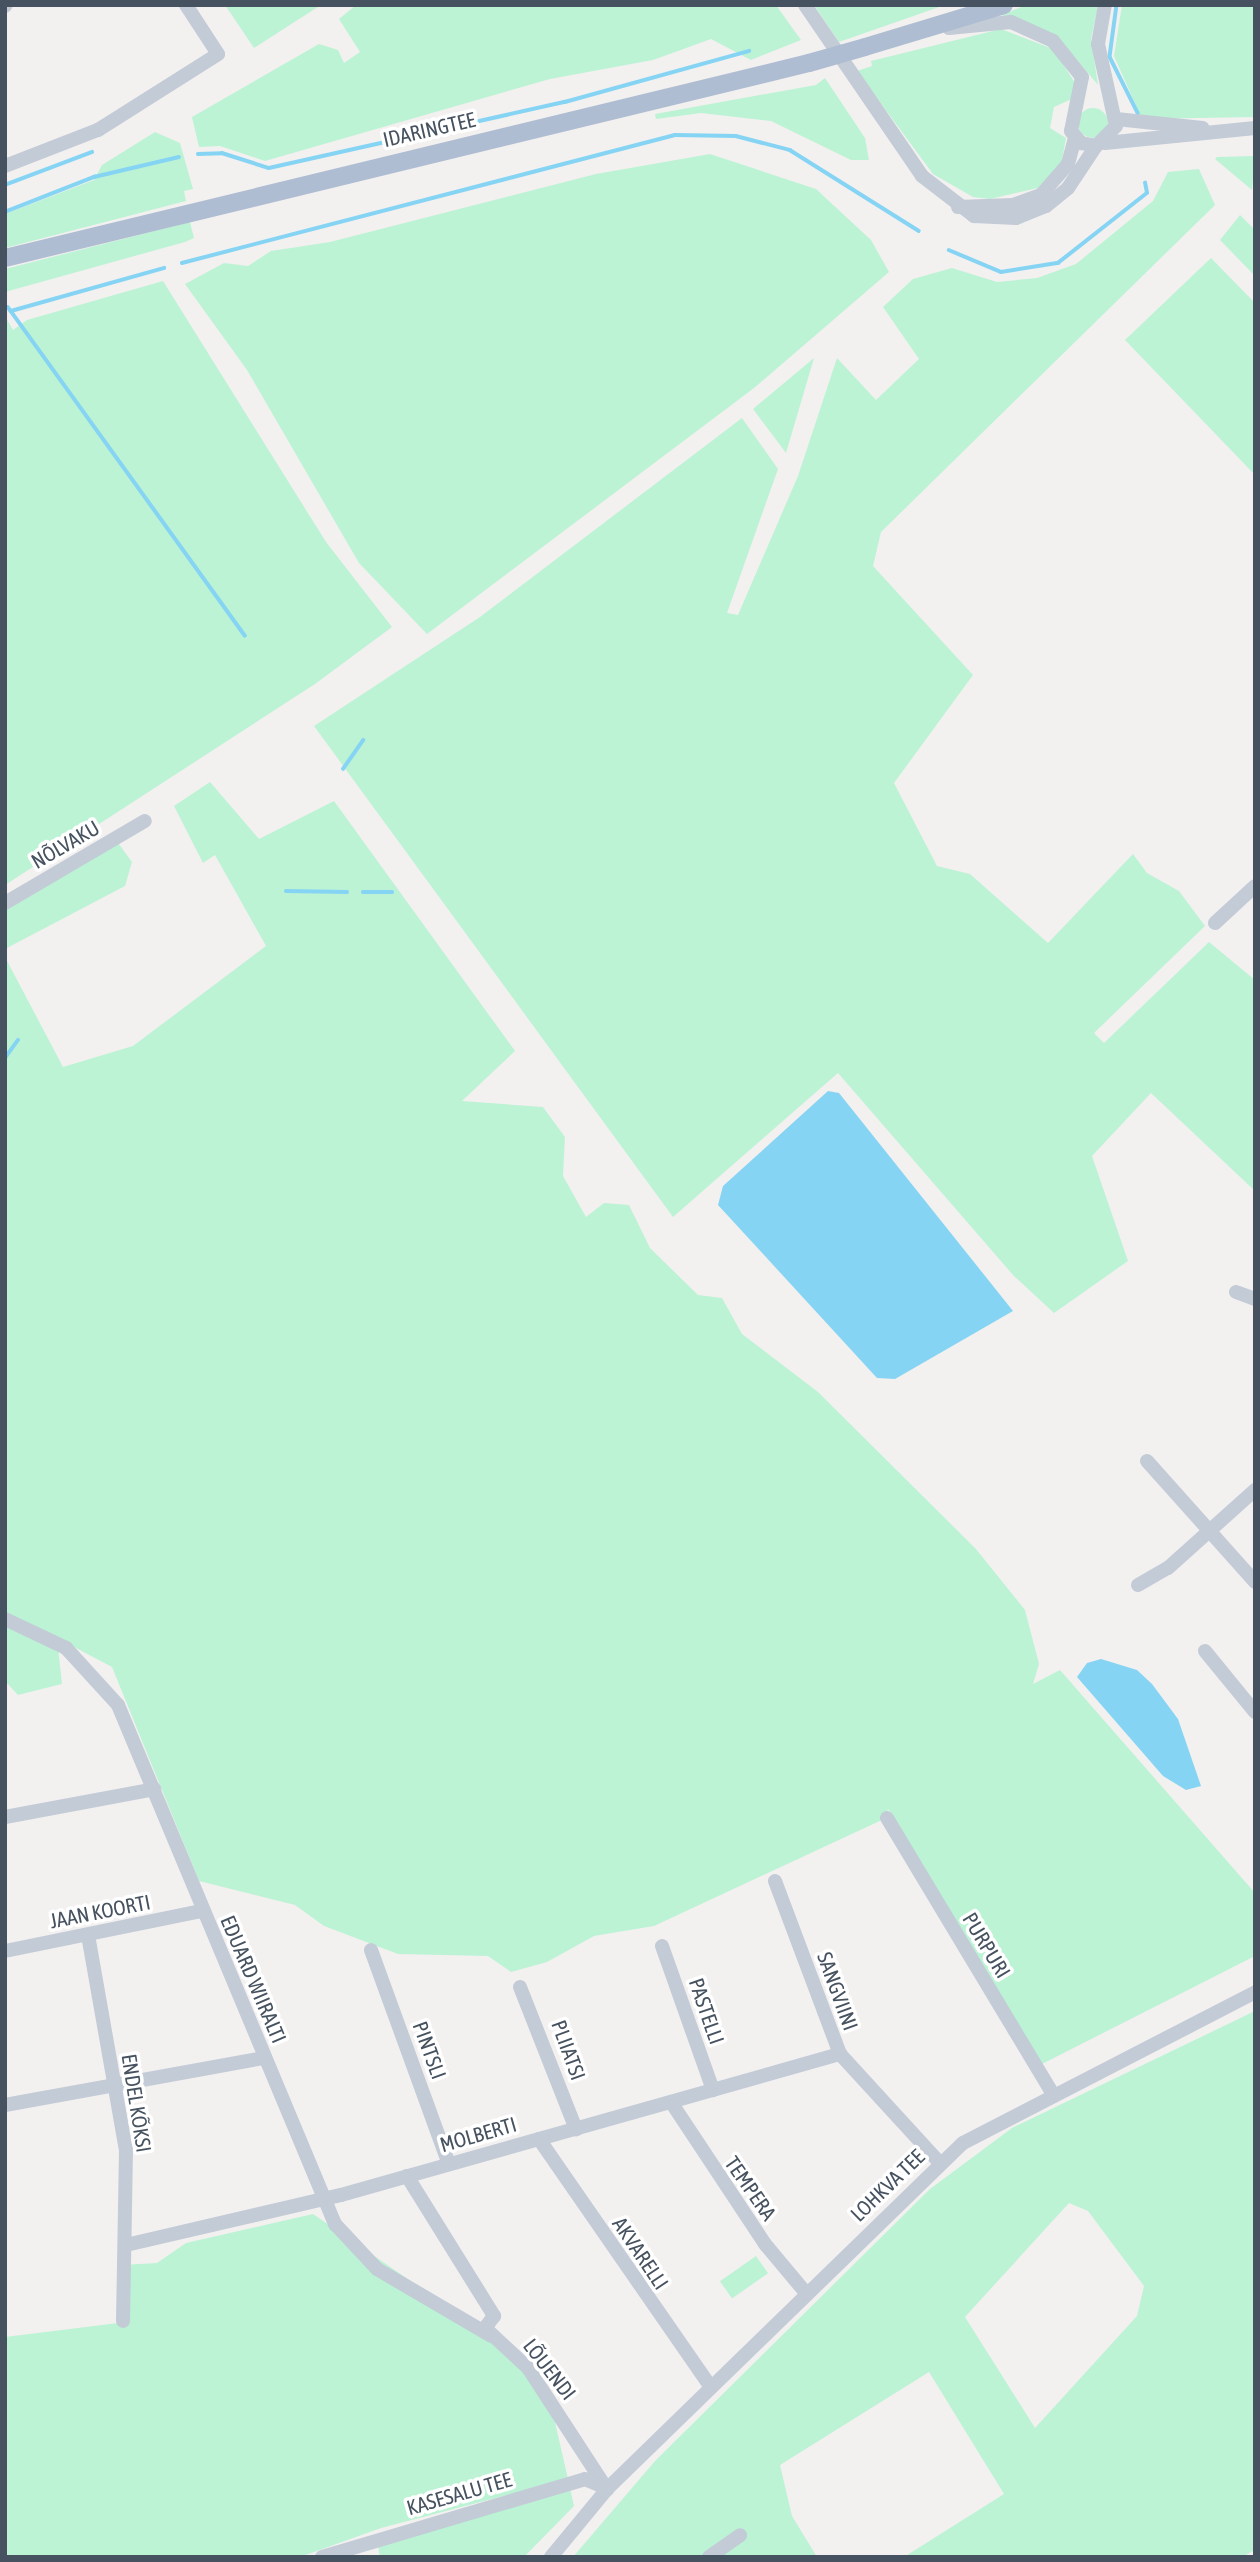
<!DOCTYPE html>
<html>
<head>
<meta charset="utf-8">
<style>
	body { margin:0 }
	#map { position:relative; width:1260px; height:2562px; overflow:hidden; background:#f3f0f0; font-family:"Asap Condensed",sans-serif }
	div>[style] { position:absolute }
	.green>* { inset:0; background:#bcf3d5; transform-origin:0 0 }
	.round { border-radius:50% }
	.water>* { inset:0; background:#86d4f3 }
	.stream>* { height:3.5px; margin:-1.75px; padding:0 1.75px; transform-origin:1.75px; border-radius:1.75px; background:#86d4f3 }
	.minor>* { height:14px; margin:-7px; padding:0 7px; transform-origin:7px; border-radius:7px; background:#c3cbd6 }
	.major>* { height:18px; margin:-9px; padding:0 9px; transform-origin:9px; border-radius:9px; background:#aebdd1 }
	.major-bridge>* { height:18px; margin:-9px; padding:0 9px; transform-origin:9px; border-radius:9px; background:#aebdd1 }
	span { translate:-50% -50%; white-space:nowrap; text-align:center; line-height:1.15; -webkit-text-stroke:7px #fff; paint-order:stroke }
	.street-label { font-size:21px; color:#46525f }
	.frame { position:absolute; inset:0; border:7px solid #46525f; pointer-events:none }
</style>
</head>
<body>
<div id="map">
	<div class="green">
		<div style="clip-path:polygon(225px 5px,321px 5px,254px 48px)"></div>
		<div style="clip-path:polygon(356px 5px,776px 5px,801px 40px,751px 60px,711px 39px,653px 60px,550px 79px,265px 161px,220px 146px,199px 147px,192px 117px,319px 44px,338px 50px,344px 63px,360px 52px,339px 19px)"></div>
		<div style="clip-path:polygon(814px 5px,945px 5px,839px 42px)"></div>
		<div style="clip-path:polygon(1026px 5px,1098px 5px,1091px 39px,1098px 85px,1059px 38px,1002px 15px)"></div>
		<div style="clip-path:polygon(1122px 5px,1255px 5px,1255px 117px,1142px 119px,1114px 56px)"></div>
		<div style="clip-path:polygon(1001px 29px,1053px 49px,1077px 86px,1074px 98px,1054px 107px,1050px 128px,1066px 138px,1061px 166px,1042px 187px,990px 199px,973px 197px,933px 174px,857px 71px,872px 66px,871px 61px)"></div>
		<div style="clip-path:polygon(825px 78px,865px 138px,869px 160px,851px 160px,771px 121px,701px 113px,656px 119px,655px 114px,816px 85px)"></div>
		<div class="round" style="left:1078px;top:108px;width:30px;height:30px"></div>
		<div style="clip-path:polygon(155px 132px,180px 143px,193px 189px,184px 191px,186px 201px,5px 248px,5px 214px,94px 180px,102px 165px)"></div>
		<div style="clip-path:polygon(710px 154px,816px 189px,871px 240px,889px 272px,754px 388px,427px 634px,359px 563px,247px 370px,185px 284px,224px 263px,248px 266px,271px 251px,330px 242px,596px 174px)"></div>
		<div style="clip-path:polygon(1255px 156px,1252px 190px,1215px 159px,1217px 157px)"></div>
		<div style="clip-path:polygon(1199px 169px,1215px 205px,881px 532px,873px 566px,973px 675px,894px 783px,937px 866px,970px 874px,1048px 943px,1133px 854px,1147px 873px,1179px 891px,1205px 926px,1094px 1033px,1104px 1043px,1209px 942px,1255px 980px,1255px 1191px,1151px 1093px,1092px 1156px,1128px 1261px,1054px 1313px,1013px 1275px,838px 1073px,673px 1217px,314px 726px,480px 617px,742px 418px,778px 469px,727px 613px,738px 615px,798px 476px,837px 358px,876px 400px,919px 359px,883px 307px,913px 279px,952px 268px,997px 282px,1037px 278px,1076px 264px,1153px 201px,1168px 172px)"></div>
		<div style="clip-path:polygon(1240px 215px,1255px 230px,1255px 276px,1220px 240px)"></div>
		<div style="clip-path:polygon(190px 222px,194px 238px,185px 242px,5px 292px,5px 269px)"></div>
		<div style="clip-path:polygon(1211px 258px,1255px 303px,1255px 475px,1125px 340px)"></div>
		<div style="clip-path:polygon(163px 281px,326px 542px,392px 627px,315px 684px,5px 885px,5px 316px,13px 330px,27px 320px)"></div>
		<div style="clip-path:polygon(814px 358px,786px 453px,753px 409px)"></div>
		<div style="clip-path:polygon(210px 782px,259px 839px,334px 801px,515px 1051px,462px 1101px,543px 1107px,565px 1137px,563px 1176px,586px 1217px,604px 1203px,629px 1205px,650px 1248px,698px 1295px,722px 1298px,742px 1334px,818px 1392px,976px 1549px,1025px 1610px,1039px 1664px,1033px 1684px,1060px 1670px,1255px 1893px,1255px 1956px,1040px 2065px,888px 1809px,884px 1819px,654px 1926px,594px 1936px,547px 1962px,511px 1972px,488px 1956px,398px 1954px,324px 1926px,295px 1905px,199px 1881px,112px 1667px,57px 1638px,62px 1684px,18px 1695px,5px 1681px,5px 957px,63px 1067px,133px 1046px,266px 946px,215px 855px,203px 863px,174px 806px)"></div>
		<div style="clip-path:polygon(116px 840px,132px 862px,125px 886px,5px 949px,5px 903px)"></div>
		<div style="clip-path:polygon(evenodd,1255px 2011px,1255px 2550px,1242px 2557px,904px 2557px,1004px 2494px,929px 2372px,780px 2465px,792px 2516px,817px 2557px,573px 2557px,655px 2461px,930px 2189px,1012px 2128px,1255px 2011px,1069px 2203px,1088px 2211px,1144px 2286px,1137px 2316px,1035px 2428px,965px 2317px,1069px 2203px)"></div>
		<div style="clip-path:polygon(313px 2214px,491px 2336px,549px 2396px,568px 2479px,381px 2528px,300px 2557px,5px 2557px,5px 2337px,118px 2323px,122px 2265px,157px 2263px,186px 2243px)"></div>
		<div style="left:756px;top:2256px;width:21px;height:44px;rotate:55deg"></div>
		<div style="clip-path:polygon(570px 2488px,574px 2506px,524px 2557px,380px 2557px,378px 2546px)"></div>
	</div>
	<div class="water">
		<div style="clip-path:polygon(828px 1091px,839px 1093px,1013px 1311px,895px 1379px,877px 1378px,718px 1205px,723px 1186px)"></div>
		<div style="clip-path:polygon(1101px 1659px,1137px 1670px,1152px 1684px,1178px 1719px,1201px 1786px,1186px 1790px,1163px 1776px,1077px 1677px,1087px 1663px)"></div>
	</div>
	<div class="stream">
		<div style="left:1117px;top:5px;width:52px;rotate:97.7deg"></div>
		<div style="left:1110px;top:57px;width:63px;rotate:63.4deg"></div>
		<div style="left:198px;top:154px;width:24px;rotate:-2deg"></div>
		<div style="left:222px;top:153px;width:49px;rotate:17.7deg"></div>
		<div style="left:269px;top:168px;width:303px;rotate:-12.6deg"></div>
		<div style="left:565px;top:102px;width:191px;rotate:-15.5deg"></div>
		<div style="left:5px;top:185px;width:93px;rotate:-20.8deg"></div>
		<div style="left:5px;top:212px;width:96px;rotate:-21.5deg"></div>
		<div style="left:94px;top:177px;width:87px;rotate:-13.2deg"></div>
		<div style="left:949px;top:250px;width:56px;rotate:22.9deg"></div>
		<div style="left:1001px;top:272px;width:58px;rotate:-9deg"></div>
		<div style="left:1058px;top:263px;width:113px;rotate:-38.2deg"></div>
		<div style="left:1147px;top:193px;width:10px;rotate:-101deg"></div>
		<div style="left:182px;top:263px;width:509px;rotate:-14.55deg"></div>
		<div style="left:675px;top:135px;width:61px;rotate:0.9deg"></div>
		<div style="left:736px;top:136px;width:56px;rotate:14.5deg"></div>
		<div style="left:790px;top:150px;width:152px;rotate:32.1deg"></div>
		<div style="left:8px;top:307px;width:5px;rotate:53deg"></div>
		<div style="left:11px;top:311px;width:159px;rotate:-15.7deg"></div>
		<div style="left:11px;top:311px;width:400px;rotate:54.2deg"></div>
		<div style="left:343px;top:769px;width:35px;rotate:-55deg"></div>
		<div style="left:286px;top:891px;width:61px;rotate:0.9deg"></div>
		<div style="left:363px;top:892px;width:29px"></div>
		<div style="left:5px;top:1058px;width:22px;rotate:-54deg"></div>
	</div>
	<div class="minor">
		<div style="left:805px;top:5px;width:207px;rotate:55.6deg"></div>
		<div style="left:922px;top:176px;width:66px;rotate:37.6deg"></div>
		<div style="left:974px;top:216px;width:42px;rotate:2.7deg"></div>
		<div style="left:1016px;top:218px;width:32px;rotate:-22deg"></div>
		<div style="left:1046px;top:206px;width:28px;rotate:-39deg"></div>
		<div style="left:1068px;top:188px;width:50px;rotate:-56.3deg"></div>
		<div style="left:5px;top:6px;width:1px;rotate:-45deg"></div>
		<div style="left:949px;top:28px;width:62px;rotate:-5.5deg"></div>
		<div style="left:1011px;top:22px;width:46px;rotate:24.3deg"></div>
		<div style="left:1053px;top:41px;width:46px;rotate:51.1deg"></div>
		<div style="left:1082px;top:77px;width:55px;rotate:101.5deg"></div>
		<div style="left:1071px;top:131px;width:16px;rotate:50deg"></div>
		<div style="left:1081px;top:143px;width:15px;rotate:11deg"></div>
		<div style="left:1096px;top:146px;width:28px;rotate:-45deg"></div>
		<div style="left:1116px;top:126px;width:84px;rotate:-102.4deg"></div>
		<div style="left:1098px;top:44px;width:40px;rotate:-80deg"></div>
		<div style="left:1116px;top:119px;width:87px;rotate:5.9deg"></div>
		<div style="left:1105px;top:143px;width:151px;rotate:-5.7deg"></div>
		<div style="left:5px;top:166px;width:100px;rotate:-21.2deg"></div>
		<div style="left:98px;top:130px;width:142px;rotate:-32.3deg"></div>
		<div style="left:218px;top:54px;width:59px;rotate:-123.1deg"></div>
		<div style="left:958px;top:207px;width:55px;rotate:-2.1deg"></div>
		<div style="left:1013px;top:205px;width:30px;rotate:-20deg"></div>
		<div style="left:1041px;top:195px;width:41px;rotate:-48.9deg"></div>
		<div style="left:1068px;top:164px;width:27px;rotate:-75deg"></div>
		<div style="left:5px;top:903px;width:162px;rotate:-30.4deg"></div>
		<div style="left:1215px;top:923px;width:54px;rotate:-42.8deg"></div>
		<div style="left:1236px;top:1292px;width:20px;rotate:20deg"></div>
		<div style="left:1147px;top:1461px;width:162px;rotate:48.2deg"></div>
		<div style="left:1138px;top:1585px;width:34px;rotate:-30deg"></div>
		<div style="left:1168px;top:1568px;width:117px;rotate:-41.9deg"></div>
		<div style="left:5px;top:1619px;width:68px;rotate:25.4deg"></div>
		<div style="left:66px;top:1648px;width:77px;rotate:47.6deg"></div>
		<div style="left:118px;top:1705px;width:563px;rotate:67.31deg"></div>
		<div style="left:335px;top:2224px;width:62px;rotate:47deg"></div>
		<div style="left:377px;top:2269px;width:132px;rotate:30.4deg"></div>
		<div style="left:1205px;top:1651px;width:79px;rotate:50.7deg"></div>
		<div style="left:5px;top:1817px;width:152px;rotate:-10.6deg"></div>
		<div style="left:887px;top:1818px;width:321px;rotate:59deg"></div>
		<div style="left:775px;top:1881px;width:185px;rotate:69.4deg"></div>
		<div style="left:840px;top:2054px;width:148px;rotate:47.5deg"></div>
		<div style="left:88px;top:1935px;width:218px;rotate:80deg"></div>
		<div style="left:126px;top:2150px;width:171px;rotate:91deg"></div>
		<div style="left:662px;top:1946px;width:153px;rotate:70.5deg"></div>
		<div style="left:371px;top:1950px;width:228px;rotate:70deg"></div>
		<div style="left:5px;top:1951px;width:201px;rotate:-11.5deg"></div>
		<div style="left:520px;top:1987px;width:153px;rotate:68.5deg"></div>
		<div style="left:671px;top:2102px;width:170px;rotate:56.5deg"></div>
		<div style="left:765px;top:2244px;width:64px;rotate:50.1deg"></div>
		<div style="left:5px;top:2105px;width:263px;rotate:-10.3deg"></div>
		<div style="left:539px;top:2139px;width:302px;rotate:55.3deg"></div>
		<div style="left:407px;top:2176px;width:165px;rotate:58.1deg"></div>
		<div style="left:494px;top:2316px;width:15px;rotate:127deg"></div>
		<div style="left:485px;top:2328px;width:59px;rotate:42.9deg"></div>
		<div style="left:528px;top:2368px;width:145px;rotate:56.9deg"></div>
		<div style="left:126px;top:2245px;width:221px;rotate:-13.1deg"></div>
		<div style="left:341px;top:2195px;width:519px;rotate:-15.78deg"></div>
		<div style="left:322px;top:2557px;width:274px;rotate:-16.5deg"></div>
		<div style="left:585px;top:2479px;width:23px;rotate:23deg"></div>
		<div style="left:551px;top:2557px;width:88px;rotate:-50.5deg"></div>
		<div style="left:607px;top:2489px;width:496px;rotate:-44.2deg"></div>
		<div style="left:963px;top:2143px;width:329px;rotate:-27.3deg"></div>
		<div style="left:709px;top:2557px;width:38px;rotate:-35deg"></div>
	</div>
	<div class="major">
		<div style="left:865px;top:47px;width:145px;rotate:-16.8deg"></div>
		<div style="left:5px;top:258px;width:827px;rotate:-13.63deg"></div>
	</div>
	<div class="major-bridge">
		<div style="left:809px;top:63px;width:58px;rotate:-15.9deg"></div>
	</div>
	<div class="street-label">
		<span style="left:429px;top:129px;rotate:-13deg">IDARINGTEE</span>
		<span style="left:65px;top:844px;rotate:-30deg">NÕLVAKU</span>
		<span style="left:100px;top:1911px;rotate:-11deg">JAAN KOORTI</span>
		<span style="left:987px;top:1945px;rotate:59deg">PURPURI</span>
		<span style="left:254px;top:1979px;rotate:67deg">EDUARD WIIRALTI</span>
		<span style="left:838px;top:1991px;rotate:70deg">SANGVIINI</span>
		<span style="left:707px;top:2011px;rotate:71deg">PASTELLI</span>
		<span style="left:430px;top:2050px;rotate:70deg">PINTSLI</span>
		<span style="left:569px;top:2050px;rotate:70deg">PLIIATSI</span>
		<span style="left:137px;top:2103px;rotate:81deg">ENDEL KÕKSI</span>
		<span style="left:478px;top:2134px;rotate:-16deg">MOLBERTI</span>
		<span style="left:887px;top:2185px;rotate:-44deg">LOHKVA TEE</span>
		<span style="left:751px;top:2188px;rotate:55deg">TEMPERA</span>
		<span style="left:641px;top:2253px;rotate:56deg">AKVARELLI</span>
		<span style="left:550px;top:2369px;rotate:52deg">LÕUENDI</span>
		<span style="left:459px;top:2493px;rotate:-16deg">KASESALU TEE</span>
	</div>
	<div class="frame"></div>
</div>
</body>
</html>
